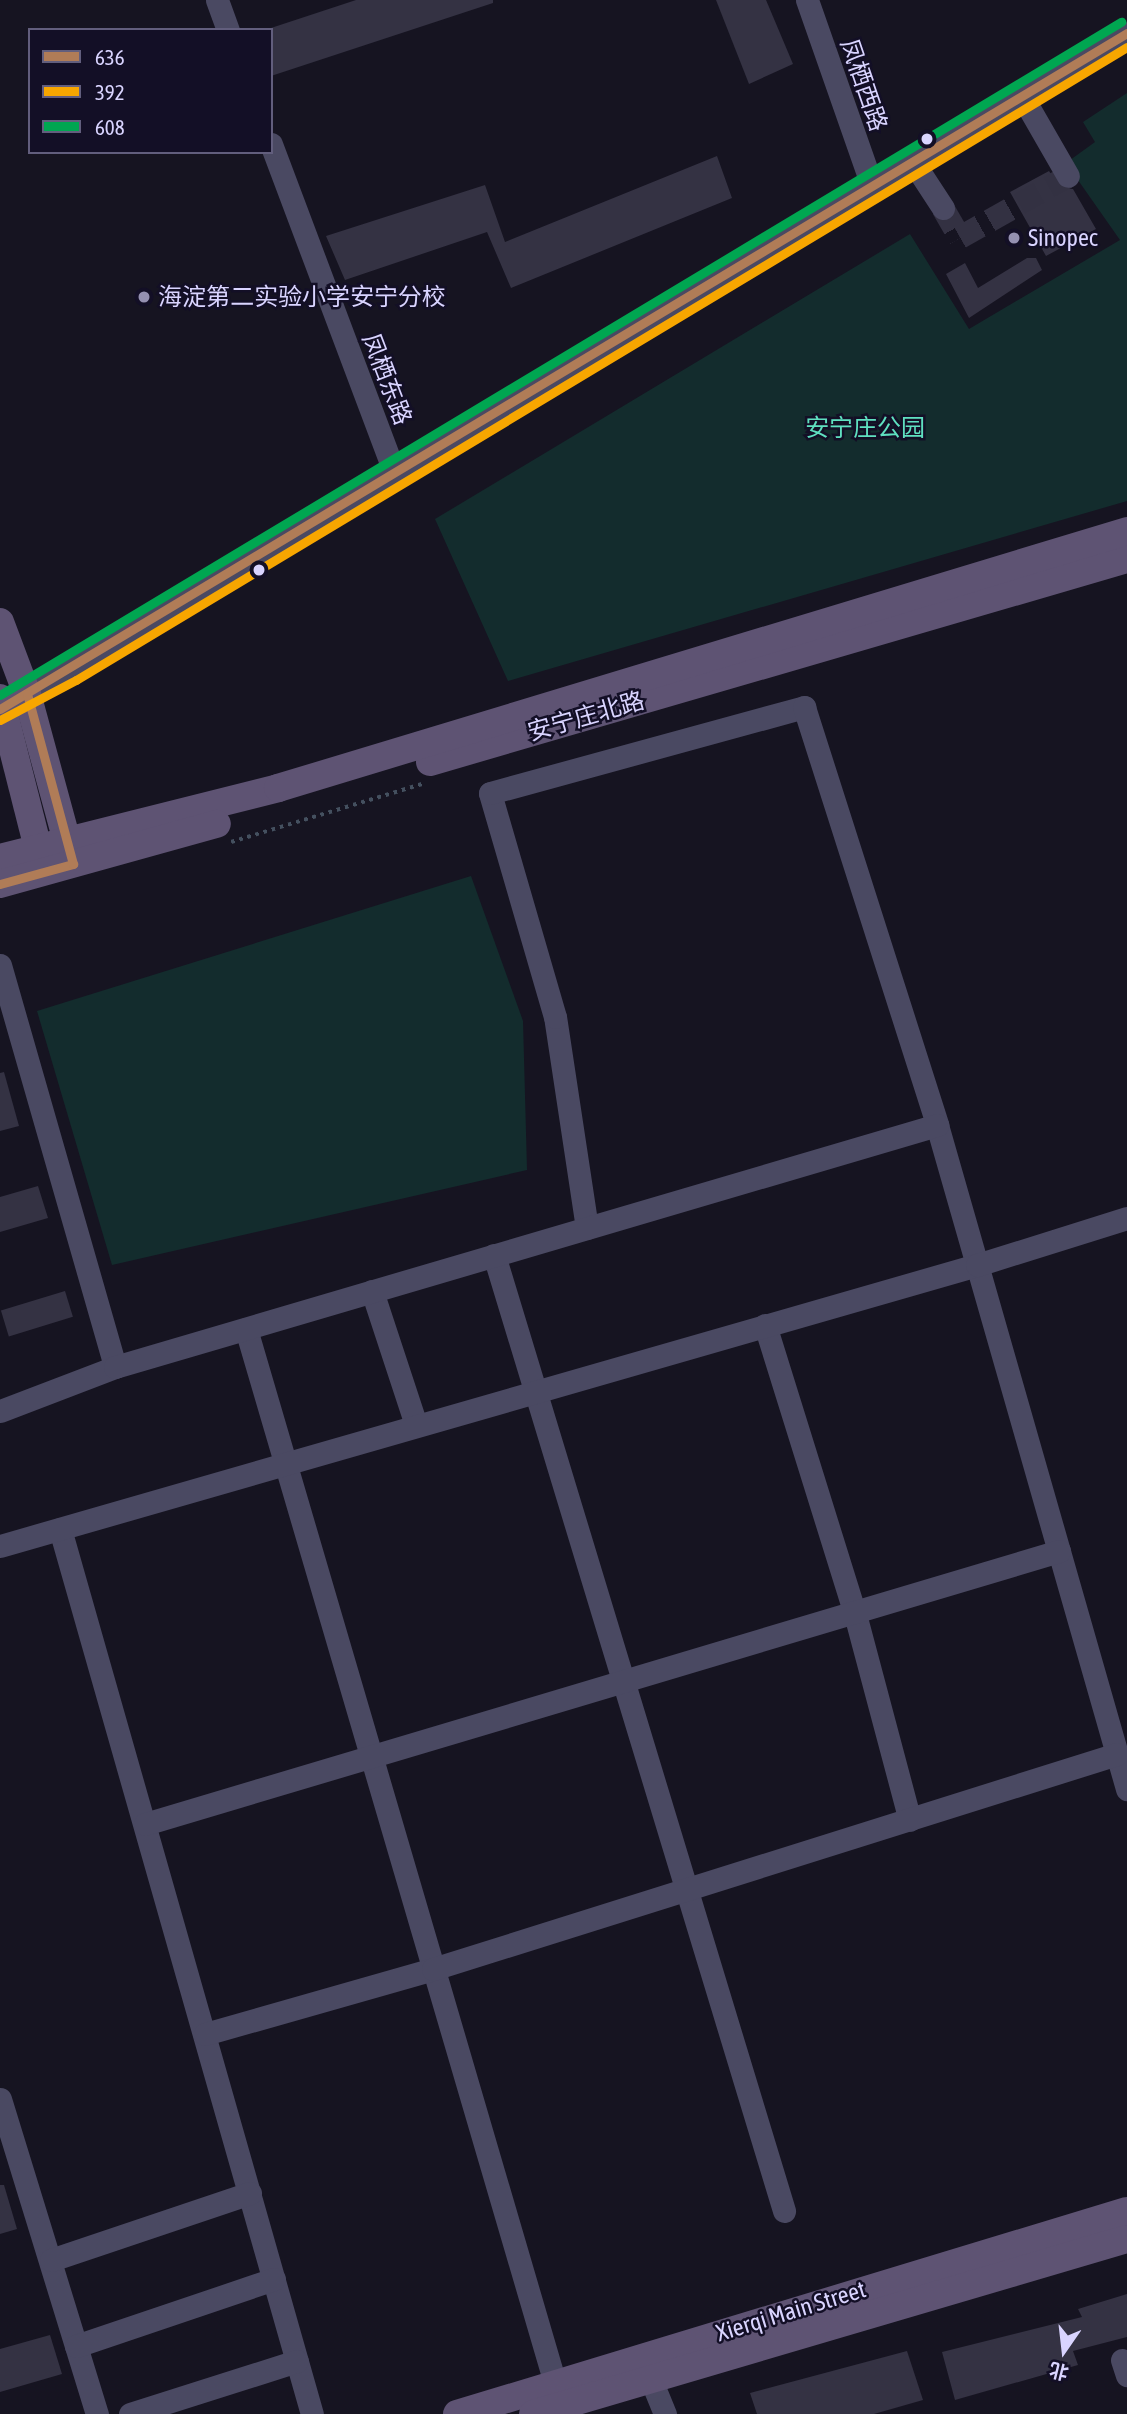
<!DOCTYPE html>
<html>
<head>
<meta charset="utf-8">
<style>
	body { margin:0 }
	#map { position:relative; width:1127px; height:2414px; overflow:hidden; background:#161421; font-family:"Asap Condensed","Noto Sans SC",sans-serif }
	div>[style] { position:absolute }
	.green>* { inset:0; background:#132c2d }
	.building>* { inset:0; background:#343243; transform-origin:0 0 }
	.minor-tunnel>* { height:23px; margin-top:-11.5px; transform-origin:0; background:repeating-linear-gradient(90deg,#333142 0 23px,transparent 0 34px) }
	.path>* { height:3.5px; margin-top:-1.75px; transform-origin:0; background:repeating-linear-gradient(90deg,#44505f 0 3.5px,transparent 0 8.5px) }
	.minor>* { height:23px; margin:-11.5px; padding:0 11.5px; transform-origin:11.5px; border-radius:11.5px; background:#4a4962 }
	.major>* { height:28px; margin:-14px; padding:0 14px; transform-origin:14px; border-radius:14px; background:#5e5373 }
	.bus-1>* { height:9px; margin:-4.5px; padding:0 4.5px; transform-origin:4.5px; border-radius:4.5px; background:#b07c57 }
	.bus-2>* { height:9px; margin:-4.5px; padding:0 4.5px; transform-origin:4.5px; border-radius:4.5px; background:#f7a600 }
	.bus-3>* { height:9px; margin:-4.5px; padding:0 4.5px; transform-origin:4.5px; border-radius:4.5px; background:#00a651 }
	.dots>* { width:19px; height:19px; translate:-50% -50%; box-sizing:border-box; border:4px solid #130f26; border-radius:50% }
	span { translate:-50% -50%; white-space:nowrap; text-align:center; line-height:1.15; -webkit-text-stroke:5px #130f26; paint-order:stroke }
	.street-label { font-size:24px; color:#d9d4ff }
	.poi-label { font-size:24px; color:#d9d4ff }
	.left { translate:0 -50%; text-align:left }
	.park-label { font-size:24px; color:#5fe0c0 }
	.legend { position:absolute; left:28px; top:28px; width:245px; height:126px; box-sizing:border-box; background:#130f26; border:2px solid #625e7d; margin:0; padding:9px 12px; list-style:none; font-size:21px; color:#d9d4ff }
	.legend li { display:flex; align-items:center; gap:14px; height:35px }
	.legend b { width:35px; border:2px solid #625e7d }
	.north { position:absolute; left:1029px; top:2316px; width:70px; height:70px; -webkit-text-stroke:5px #130f26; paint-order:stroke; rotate:194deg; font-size:19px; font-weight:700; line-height:28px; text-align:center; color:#d9d4ff }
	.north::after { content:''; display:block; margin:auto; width:24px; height:32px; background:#d9d4ff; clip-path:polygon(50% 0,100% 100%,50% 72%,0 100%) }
</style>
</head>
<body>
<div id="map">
	<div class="green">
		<div style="clip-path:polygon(1127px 93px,1127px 501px,508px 681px,435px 519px,910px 234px,969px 329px,1120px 240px,1066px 163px,1095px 142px,1083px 122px)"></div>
		<div style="clip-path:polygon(471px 876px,523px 1021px,527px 1170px,112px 1265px,37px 1011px)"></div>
	</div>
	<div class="building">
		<div style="clip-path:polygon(356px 0,493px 0,493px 3px,271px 76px,271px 28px)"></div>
		<div style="clip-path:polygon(716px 0,766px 0,793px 64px,749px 84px)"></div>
		<div style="clip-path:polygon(717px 156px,732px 198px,511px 288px,487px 232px,345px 280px,326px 236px,485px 185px,505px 242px)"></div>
		<div style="clip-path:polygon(1049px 171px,1060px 188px,1073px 189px,1096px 229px,1046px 256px,1010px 192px)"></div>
		<div style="clip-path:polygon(1027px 258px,1036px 258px,1042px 270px,969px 318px,946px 274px,965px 263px,978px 288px)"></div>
		<div style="clip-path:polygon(4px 1072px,19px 1126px,0 1131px,0 1073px)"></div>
		<div style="clip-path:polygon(38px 1186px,48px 1218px,0 1232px,0 1197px)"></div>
		<div style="left:65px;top:1291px;width:27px;height:67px;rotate:73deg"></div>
		<div style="clip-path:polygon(0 2185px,4px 2185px,17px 2229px,0 2234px)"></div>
		<div style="clip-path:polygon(1127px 2294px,1127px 2337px,1073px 2351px,1078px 2365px,955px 2400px,942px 2352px,1082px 2317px,1078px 2309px)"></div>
		<div style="clip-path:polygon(50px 2335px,62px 2374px,0 2392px,0 2349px)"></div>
		<div style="clip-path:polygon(907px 2351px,923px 2400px,874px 2414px,757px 2414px,750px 2393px)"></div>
	</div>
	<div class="minor-tunnel">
		<div style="left:943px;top:208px;width:34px;rotate:60deg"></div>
		<div style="left:960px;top:237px;width:124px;rotate:-29.5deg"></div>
	</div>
	<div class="path">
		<div style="left:231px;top:842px;width:203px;rotate:-16.9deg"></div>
	</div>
	<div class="minor">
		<div style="left:217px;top:0;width:32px;rotate:70deg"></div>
		<div style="left:807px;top:0;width:197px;rotate:70.7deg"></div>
		<div style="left:1022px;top:96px;width:92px;rotate:60.1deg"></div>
		<div style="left:271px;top:144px;width:353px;rotate:69.4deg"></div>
		<div style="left:913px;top:162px;width:55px;rotate:56.9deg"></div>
		<div style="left:12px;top:702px;width:1300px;rotate:-30.96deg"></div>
		<div style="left:0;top:965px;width:418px;rotate:74deg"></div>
		<div style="left:587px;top:1228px;width:213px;rotate:-98.6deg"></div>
		<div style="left:555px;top:1017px;width:233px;rotate:-106.2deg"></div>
		<div style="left:490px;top:793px;width:326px;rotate:-15.3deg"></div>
		<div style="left:804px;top:707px;width:439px;rotate:72.3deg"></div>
		<div style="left:937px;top:1125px;width:691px;rotate:74.03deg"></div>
		<div style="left:494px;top:1255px;width:999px;rotate:73.12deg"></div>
		<div style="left:372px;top:1291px;width:141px;rotate:71.8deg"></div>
		<div style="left:765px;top:1325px;width:303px;rotate:72.7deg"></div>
		<div style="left:855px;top:1614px;width:213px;rotate:75.1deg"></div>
		<div style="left:246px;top:1329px;width:1098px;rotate:73.66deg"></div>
		<div style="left:0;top:1411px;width:123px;rotate:-20.9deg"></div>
		<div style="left:115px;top:1367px;width:857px;rotate:-16.4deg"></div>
		<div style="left:60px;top:1529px;width:920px;rotate:74.11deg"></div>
		<div style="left:0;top:1546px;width:1017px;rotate:-16.05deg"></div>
		<div style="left:977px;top:1265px;width:157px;rotate:-17.4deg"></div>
		<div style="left:145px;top:1824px;width:954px;rotate:-16.63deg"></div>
		<div style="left:205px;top:2034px;width:237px;rotate:-15.9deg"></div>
		<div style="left:433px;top:1969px;width:717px;rotate:-17.45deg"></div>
		<div style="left:0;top:2099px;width:330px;rotate:72.9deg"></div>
		<div style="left:51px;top:2260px;width:210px;rotate:-18.6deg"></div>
		<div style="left:76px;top:2346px;width:209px;rotate:-18.7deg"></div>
		<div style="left:1122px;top:2360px;width:16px;rotate:72deg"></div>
		<div style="left:645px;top:2365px;width:53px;rotate:67.8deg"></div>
		<div style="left:130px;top:2414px;width:175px;rotate:-17.6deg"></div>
	</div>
	<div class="major">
		<div style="left:0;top:622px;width:77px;rotate:69.4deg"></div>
		<div style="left:27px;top:694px;width:172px;rotate:74.8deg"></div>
		<div style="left:0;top:698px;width:175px;rotate:75.8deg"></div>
		<div style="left:430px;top:762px;width:726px;rotate:-16.24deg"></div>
		<div style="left:0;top:858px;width:287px;rotate:-14.1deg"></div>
		<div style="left:278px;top:788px;width:887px;rotate:-16.84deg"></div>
		<div style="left:0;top:884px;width:225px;rotate:-15.5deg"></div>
		<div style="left:457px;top:2414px;width:700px;rotate:-16.86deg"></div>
		<div style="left:533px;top:2414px;width:619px;rotate:-16.42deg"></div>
	</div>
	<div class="bus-1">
		<div style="left:0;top:709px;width:1314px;rotate:-30.96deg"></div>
		<div style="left:0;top:884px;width:76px;rotate:-15.3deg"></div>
		<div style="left:73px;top:864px;width:176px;rotate:-105.1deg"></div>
	</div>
	<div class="bus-2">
		<div style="left:0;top:720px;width:86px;rotate:-27.8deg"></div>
		<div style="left:76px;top:680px;width:1227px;rotate:-31.06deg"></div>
	</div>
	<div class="bus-3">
		<div style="left:0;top:695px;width:1308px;rotate:-30.98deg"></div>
	</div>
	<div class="dots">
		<div style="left:927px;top:139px;background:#d9d4ff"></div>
		<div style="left:1014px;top:238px;background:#9591b1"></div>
		<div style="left:144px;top:297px;background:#9591b1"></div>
		<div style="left:259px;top:570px;background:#d9d4ff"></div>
	</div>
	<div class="street-label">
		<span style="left:864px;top:85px;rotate:71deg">凤栖西路</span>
		<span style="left:387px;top:379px;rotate:69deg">凤栖东路</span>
		<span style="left:586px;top:716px;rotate:-16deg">安宁庄北路</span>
		<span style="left:791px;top:2311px;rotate:-17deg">Xierqi Main Street</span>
	</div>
	<div class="poi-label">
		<span class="left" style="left:1028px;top:238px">Sinopec</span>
		<span class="left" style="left:158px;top:297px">海淀第二实验小学安宁分校</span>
	</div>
	<div class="park-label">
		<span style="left:865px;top:428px">安宁庄公园</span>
	</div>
	<ul class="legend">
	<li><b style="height:9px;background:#b07c57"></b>636</li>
	<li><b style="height:9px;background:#f7a600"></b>392</li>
	<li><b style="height:9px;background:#00a651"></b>608</li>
	</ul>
	<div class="north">北</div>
</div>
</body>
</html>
